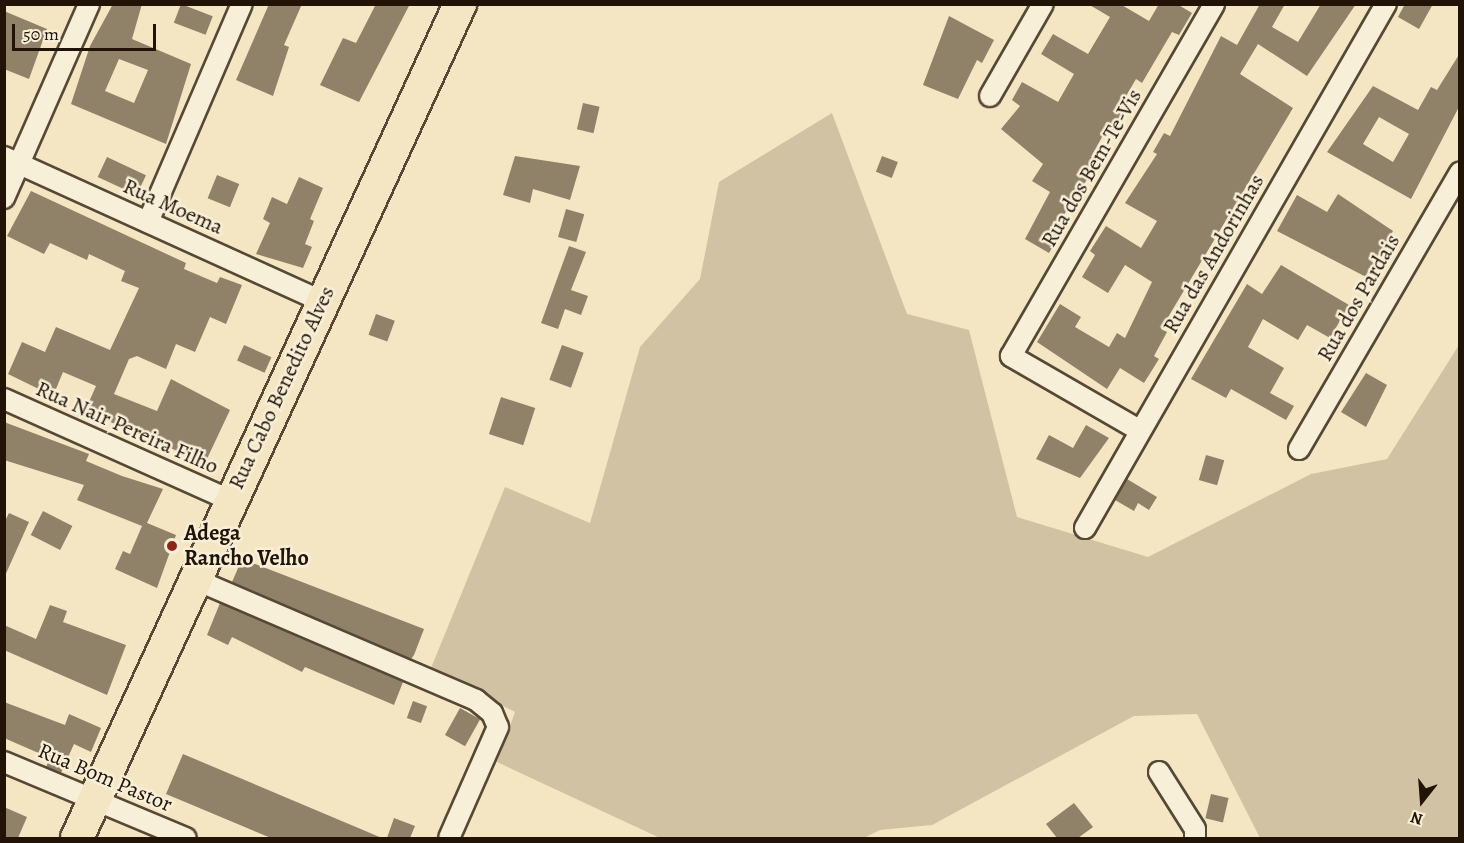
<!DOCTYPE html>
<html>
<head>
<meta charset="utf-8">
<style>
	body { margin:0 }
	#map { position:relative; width:1464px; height:843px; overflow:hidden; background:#f5e6c3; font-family:Alegreya,serif }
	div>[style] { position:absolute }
	.green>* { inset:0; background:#d1c2a3 }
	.building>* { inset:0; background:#908169; transform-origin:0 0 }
	.roads { filter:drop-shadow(2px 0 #574836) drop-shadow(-2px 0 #574836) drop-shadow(0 2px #574836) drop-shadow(0 -2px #574836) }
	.street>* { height:20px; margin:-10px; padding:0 10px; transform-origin:10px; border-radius:10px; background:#f8efd8 }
	.primary>* { height:32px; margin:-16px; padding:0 16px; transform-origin:16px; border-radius:16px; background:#f5e6c3 }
	.dots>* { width:16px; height:16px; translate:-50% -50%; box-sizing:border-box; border:3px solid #f8efd8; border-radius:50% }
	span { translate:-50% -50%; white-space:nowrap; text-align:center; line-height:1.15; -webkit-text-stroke:5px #f8efd8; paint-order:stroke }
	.street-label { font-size:22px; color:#221307 }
	.poi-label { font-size:22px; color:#221307; font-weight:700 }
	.left { translate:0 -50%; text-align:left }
	.frame { position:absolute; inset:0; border:6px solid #221307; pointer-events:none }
	.north { position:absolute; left:1392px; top:771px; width:60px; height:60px; -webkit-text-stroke:4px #f8efd8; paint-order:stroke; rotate:197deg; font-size:16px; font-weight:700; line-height:24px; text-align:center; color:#221307 }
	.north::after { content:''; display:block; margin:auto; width:21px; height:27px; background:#221307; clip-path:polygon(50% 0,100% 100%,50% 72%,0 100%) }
	.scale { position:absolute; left:12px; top:24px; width:144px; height:27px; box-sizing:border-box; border:3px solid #221307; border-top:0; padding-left:8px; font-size:18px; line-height:21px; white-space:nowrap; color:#221307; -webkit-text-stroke:4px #f8efd8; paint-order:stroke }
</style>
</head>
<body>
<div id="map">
	<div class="green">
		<div style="clip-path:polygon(832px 113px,907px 314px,969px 330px,1017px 517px,1148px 557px,1311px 474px,1387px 459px,1459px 345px,1459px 838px,1260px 838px,1197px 714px,1134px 716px,932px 825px,880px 830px,864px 838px,660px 838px,497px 762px,515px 712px,431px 668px,505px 487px,590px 523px,640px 347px,700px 279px,719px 182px)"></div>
	</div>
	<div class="building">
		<div style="clip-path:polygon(evenodd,113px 4px,142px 4px,132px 39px,191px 64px,166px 144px,71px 104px,90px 46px,113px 4px,119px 59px,148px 70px,134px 103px,105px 91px,119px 59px)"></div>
		<div style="left:181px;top:4px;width:34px;height:20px;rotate:21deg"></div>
		<div style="clip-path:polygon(269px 4px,302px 4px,284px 45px,289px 47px,273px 96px,236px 80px)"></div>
		<div style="clip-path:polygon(376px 4px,410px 4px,359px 102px,320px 85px,343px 38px,356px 43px)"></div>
		<div style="clip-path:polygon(1088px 4px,1120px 4px,1149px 21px,1159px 4px,1177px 4px,1192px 13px,1179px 35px,1172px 32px,1142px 83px,1136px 79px,1118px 110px,1125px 114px,1113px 133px,1107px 128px,1091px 157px,1099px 161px,1054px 230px,1060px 234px,1049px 253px,1025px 239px,1050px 192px,1032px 181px,1043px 164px,1001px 129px,1020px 106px,1012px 100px,1022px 82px,1058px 102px,1074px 74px,1041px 54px,1053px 34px,1088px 54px,1110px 17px)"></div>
		<div style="clip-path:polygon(1260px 4px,1285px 4px,1272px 27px,1298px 42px,1321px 4px,1356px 4px,1307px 76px,1258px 44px,1240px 74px,1293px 108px,1161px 329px,1167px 332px,1154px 356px,1159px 359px,1144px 383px,1120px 368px,1107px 389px,1037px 342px,1060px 304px,1081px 317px,1075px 327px,1109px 347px,1117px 333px,1125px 338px,1152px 282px,1125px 265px,1108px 293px,1082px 277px,1095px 255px,1090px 251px,1106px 226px,1141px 248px,1157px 221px,1125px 203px,1157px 154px,1153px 152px,1164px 133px,1170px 136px,1221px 36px,1237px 45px)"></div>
		<div style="clip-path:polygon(1405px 4px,1433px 4px,1419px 29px,1398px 17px)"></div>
		<div style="clip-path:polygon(4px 11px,47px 29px,29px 79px,4px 69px)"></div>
		<div style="clip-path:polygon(949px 16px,994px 40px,982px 63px,977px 60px,958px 99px,923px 85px)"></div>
		<div style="clip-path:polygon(evenodd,1460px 53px,1460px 105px,1411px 199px,1327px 152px,1373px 86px,1418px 110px,1431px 87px,1437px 90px,1460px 53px,1379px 117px,1409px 134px,1393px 162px,1363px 144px,1379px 117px)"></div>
		<div style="left:583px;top:103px;width:17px;height:27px;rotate:13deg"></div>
		<div style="clip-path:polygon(515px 156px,580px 166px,570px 200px,533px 189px,530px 203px,503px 195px)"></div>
		<div style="left:882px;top:156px;width:17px;height:17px;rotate:21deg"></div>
		<div style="left:107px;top:157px;width:43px;height:22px;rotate:25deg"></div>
		<div style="left:217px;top:175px;width:24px;height:25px;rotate:22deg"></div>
		<div style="clip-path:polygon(299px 177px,323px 188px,310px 219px,314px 221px,305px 244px,312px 247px,303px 268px,256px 254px,270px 223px,263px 219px,272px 197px,287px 204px)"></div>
		<div style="clip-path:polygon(31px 191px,186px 263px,184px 269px,217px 283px,220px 277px,242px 285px,226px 324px,210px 317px,195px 352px,176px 344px,166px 369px,137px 356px,129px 359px,114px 394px,157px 411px,171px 379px,230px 410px,205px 463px,85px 411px,96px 386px,63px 372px,53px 396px,8px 374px,22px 342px,45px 352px,56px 327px,110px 350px,139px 288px,121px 281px,125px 271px,89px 254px,87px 260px,50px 243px,44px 254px,7px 236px)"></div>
		<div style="clip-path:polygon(1338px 194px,1393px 231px,1374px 264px,1379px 267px,1372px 280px,1277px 231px,1297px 195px,1327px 212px)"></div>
		<div style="left:566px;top:209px;width:19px;height:29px;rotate:16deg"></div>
		<div style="clip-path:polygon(569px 246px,586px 252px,571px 290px,588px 296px,581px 315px,565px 309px,558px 329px,541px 323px)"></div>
		<div style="clip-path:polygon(1281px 265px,1349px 305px,1330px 338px,1307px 325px,1298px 340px,1263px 319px,1248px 347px,1284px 368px,1270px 393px,1294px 406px,1286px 420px,1231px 389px,1226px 398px,1191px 379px,1247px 284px,1262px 294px)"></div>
		<div style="left:376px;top:314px;width:20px;height:22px;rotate:20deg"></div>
		<div style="left:244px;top:345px;width:30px;height:17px;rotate:24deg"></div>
		<div style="left:562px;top:345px;width:23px;height:37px;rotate:20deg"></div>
		<div style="clip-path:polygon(1366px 373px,1387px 385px,1366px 427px,1341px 412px)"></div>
		<div style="left:501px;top:397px;width:36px;height:39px;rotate:18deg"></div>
		<div style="clip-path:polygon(4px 422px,89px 454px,86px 461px,122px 476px,163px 489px,147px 523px,176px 535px,157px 588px,115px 569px,123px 551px,130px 554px,142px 526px,77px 500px,84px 485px,4px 460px)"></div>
		<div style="clip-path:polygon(1086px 425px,1109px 438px,1080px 478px,1036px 459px,1049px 435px,1073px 448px)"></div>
		<div style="left:1206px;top:455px;width:19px;height:26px;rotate:16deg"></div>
		<div style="clip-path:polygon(1127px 479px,1157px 497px,1149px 510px,1138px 503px,1134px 511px,1115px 500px)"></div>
		<div style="left:43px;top:511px;width:33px;height:27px;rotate:27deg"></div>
		<div style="clip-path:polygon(9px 513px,29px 522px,4px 578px,4px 523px)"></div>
		<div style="clip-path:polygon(242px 559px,424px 629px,414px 655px,411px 659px,232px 582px)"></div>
		<div style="clip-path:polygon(220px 603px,403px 682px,394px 705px,305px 667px,302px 672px,232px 637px,228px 645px,207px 635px)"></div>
		<div style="clip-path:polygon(50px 605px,67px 611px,63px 622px,126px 645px,107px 695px,4px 650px,4px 625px,36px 639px)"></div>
		<div style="left:413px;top:701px;width:15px;height:18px;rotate:20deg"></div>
		<div style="clip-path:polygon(4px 702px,65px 725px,69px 714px,101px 728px,91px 752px,74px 744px,61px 773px,46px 767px,50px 758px,4px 738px)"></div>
		<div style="left:460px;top:708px;width:23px;height:31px;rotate:29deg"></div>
		<div style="clip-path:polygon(183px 754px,382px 838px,271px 838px,166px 794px)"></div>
		<div style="left:1211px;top:794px;width:18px;height:25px;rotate:13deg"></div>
		<div style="clip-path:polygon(1074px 803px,1093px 827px,1078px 838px,1057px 838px,1046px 824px)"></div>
		<div style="clip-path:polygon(4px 807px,27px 817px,18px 838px,4px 838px)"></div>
		<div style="clip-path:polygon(394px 818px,415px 826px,410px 838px,387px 838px)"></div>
	</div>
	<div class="roads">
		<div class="street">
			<div style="left:990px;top:96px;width:106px;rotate:-60.1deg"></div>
			<div style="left:4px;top:157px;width:349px;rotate:24.4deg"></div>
			<div style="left:4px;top:198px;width:212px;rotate:-66.3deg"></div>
			<div style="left:148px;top:222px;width:237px;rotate:-66.7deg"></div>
			<div style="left:4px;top:399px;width:248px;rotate:24.1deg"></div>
			<div style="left:1139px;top:430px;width:148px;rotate:-150deg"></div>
			<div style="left:1011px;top:356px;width:406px;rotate:-60deg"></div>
			<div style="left:1299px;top:449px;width:320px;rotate:-59.8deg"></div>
			<div style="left:1085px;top:528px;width:604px;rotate:-60.13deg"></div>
			<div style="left:194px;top:579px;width:307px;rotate:23.2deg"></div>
			<div style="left:476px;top:700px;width:21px;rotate:39deg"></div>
			<div style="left:492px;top:713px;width:15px;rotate:67deg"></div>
			<div style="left:498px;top:727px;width:121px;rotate:113.8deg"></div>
			<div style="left:4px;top:762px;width:197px;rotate:22.7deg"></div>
			<div style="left:1159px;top:772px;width:67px;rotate:57.7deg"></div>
			<div style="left:1195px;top:829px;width:9px;rotate:90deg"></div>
		</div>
		<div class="primary">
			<div style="left:77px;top:838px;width:918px;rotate:-65.33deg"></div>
		</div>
	</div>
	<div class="dots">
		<div style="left:172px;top:546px;background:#8f2418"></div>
	</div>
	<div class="street-label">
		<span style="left:1092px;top:168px;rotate:-60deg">Rua dos Bem-Te-Vis</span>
		<span style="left:173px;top:207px;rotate:24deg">Rua Moema</span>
		<span style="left:1214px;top:254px;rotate:-60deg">Rua das Andorinhas</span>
		<span style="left:1359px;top:298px;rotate:-60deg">Rua dos Pardais</span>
		<span style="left:282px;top:388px;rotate:-65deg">Rua Cabo Benedito Alves</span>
		<span style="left:127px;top:428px;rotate:24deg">Rua Nair Pereira Filho</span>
		<span style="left:105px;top:778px;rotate:23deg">Rua Bom Pastor</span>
	</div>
	<div class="poi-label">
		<span class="left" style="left:184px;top:546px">Adega<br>Rancho Velho</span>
	</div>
	<div class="frame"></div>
	<div class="north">N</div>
	<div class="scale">50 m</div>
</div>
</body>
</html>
